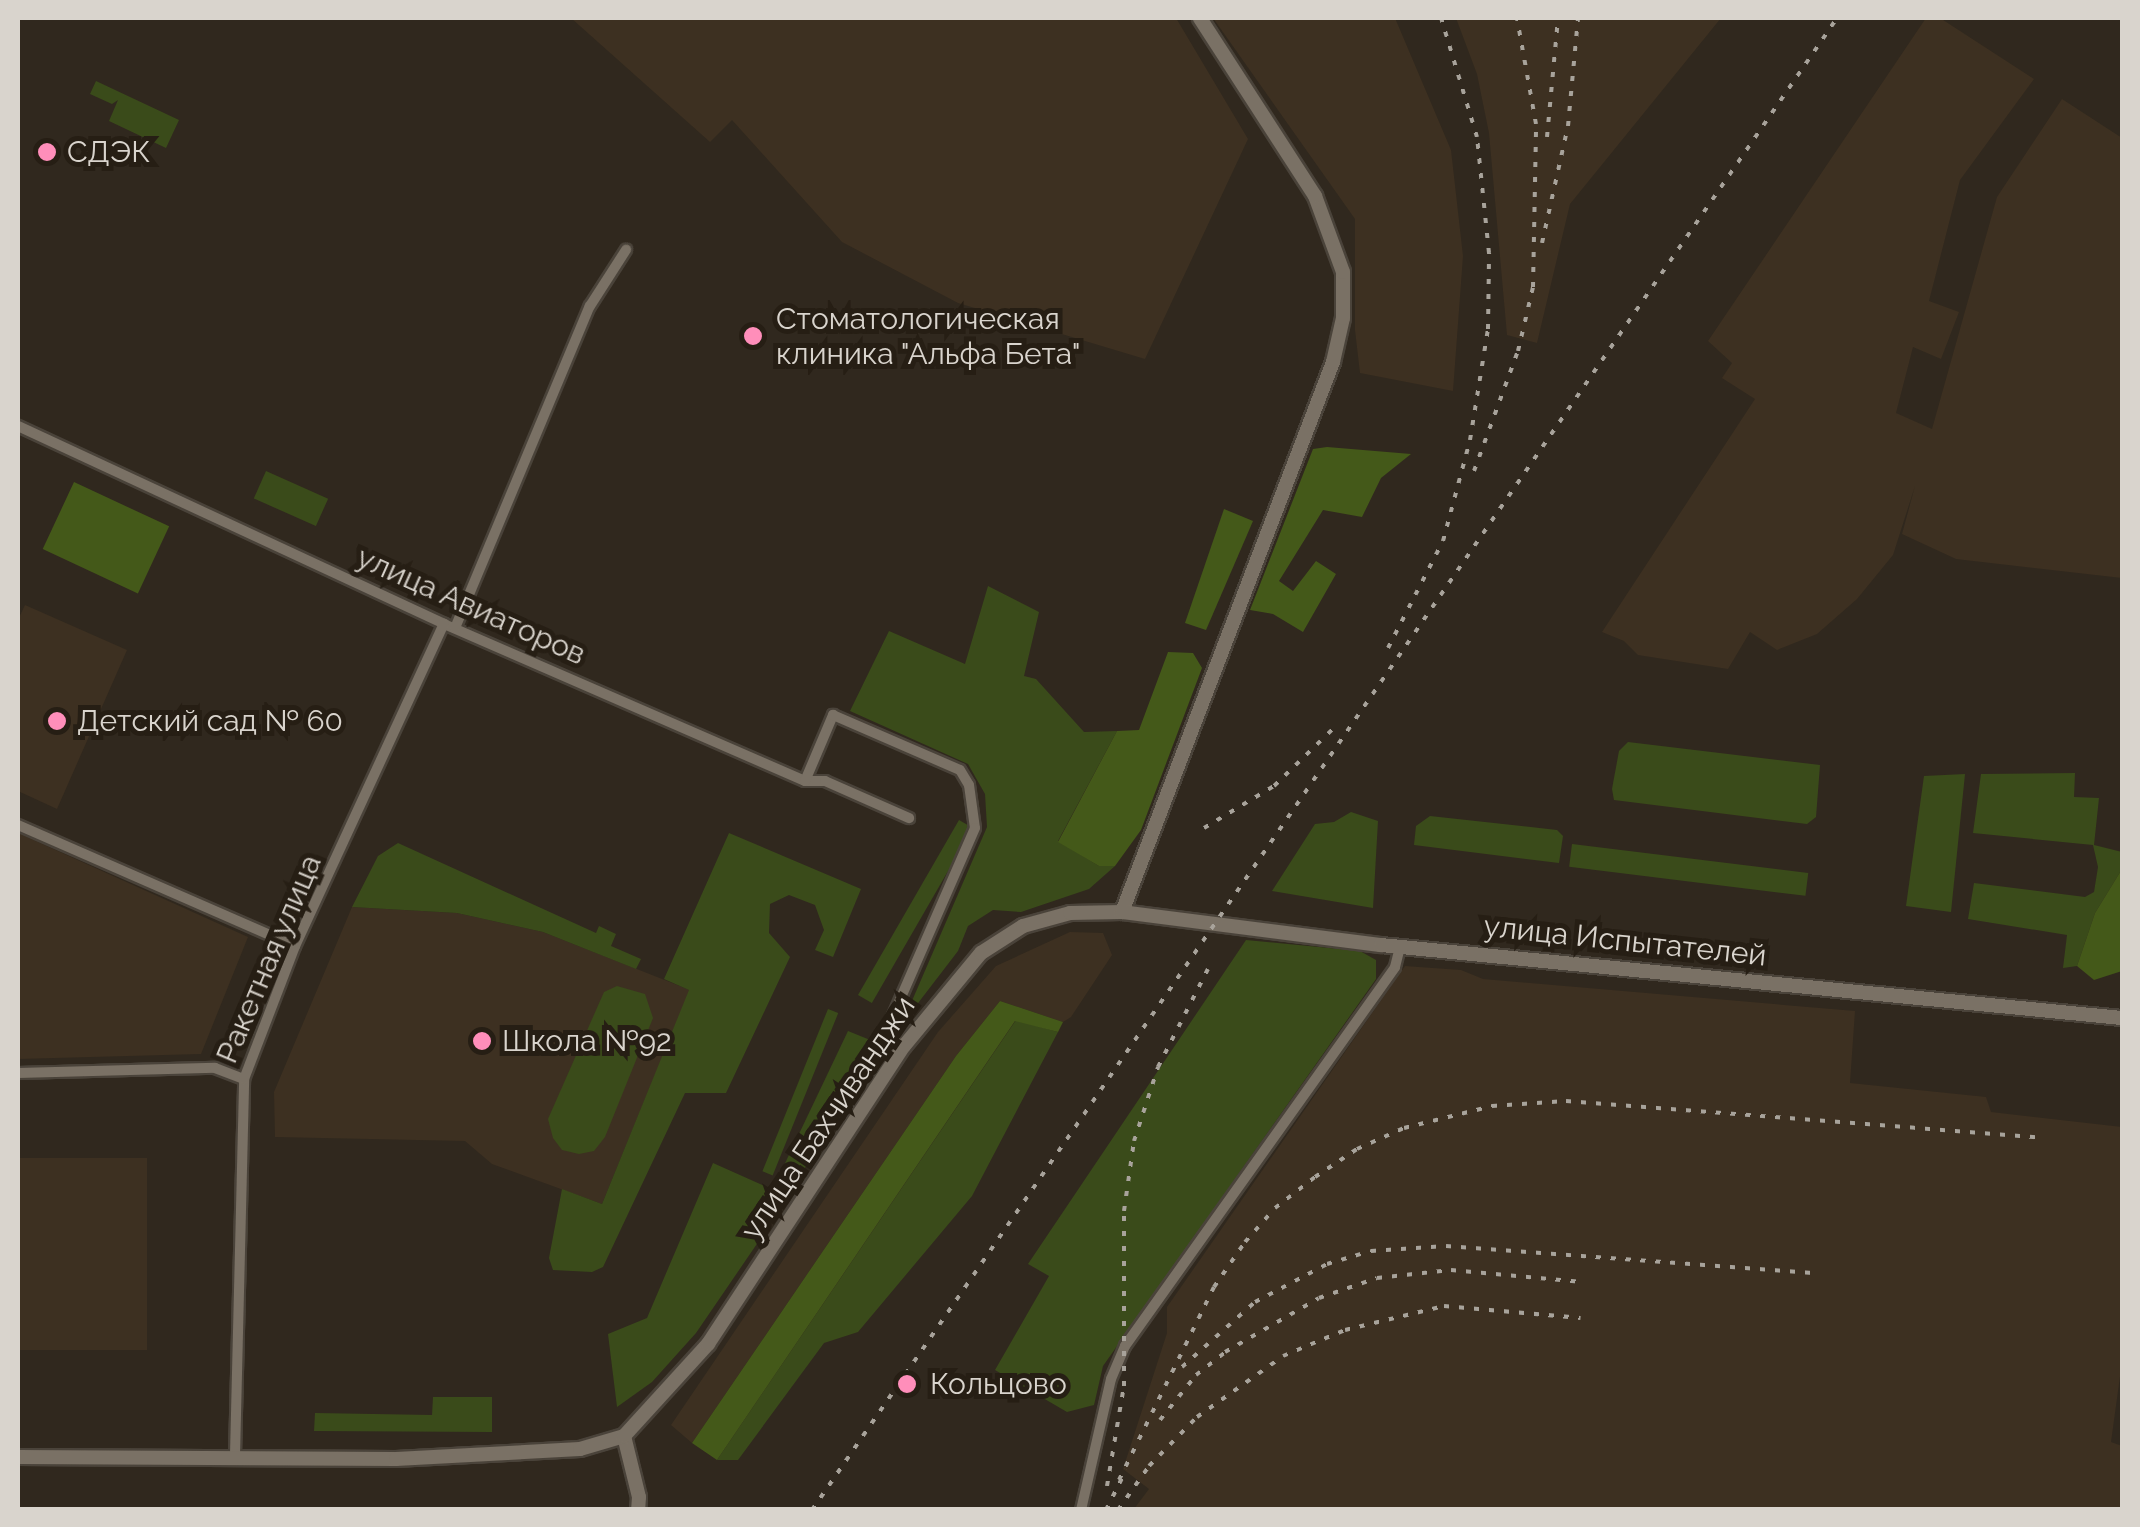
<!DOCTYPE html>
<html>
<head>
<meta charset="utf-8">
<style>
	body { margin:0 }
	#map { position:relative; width:2140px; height:1527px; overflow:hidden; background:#30281e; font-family:Raleway,sans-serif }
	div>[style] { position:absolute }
	.built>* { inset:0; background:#3d3021; transform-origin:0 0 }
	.green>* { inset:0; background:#3a4b1a; transform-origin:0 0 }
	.forest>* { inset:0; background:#445919; transform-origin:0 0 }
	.roads { filter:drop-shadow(2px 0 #4a433a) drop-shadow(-2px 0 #4a433a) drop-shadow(0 2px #4a433a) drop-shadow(0 -2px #4a433a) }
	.street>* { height:10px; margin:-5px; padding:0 5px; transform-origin:5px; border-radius:5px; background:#7a7165 }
	.secondary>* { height:14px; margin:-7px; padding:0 7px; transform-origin:7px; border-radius:7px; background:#7a7165 }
	.rail>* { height:4px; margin-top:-2px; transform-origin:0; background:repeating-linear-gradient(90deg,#a8a39b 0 5px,transparent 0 15px) }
	.dots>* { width:28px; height:28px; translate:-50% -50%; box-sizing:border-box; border:5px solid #261e14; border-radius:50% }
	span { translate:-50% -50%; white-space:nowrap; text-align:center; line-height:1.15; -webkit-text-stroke:10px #261e14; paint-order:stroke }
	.poi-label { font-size:30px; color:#d9d4cd }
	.left { translate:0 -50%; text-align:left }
	.street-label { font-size:30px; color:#d9d4cd }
	.frame { position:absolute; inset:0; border:20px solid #d9d4cd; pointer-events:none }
</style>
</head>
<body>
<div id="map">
	<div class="built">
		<div style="clip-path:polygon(571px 18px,1176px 18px,1248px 139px,1145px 359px,958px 303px,842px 242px,732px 120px,710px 142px)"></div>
		<div style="clip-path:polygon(1213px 18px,1395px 18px,1451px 150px,1463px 256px,1453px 391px,1360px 373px,1355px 330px,1355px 219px)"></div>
		<div style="clip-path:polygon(1456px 18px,1721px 18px,1570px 204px,1537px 343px,1507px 335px,1489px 133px,1477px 74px)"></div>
		<div style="clip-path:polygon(1926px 18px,1940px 18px,2034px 79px,1960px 180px,1929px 301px,1959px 312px,1941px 359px,1913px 347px,1896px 413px,1932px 429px,1997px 197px,2062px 99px,2122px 138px,2122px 578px,1956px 559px,1902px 534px,1915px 486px,1893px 555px,1857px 599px,1817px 634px,1777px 650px,1750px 632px,1728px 669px,1638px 655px,1624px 641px,1602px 632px,1755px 399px,1722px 378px,1732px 363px,1708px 341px)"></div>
		<div style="clip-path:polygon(25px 605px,127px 650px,57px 809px,18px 791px,18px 620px)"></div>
		<div style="clip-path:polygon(18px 833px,248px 937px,201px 1054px,18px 1059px)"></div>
		<div style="clip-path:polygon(352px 907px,457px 913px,543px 932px,690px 990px,602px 1204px,492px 1164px,465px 1141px,275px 1137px,274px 1092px)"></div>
		<div style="clip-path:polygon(1070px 932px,1103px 933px,1112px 955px,1071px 1017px,1063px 1022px,1000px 1001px,956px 1056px,692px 1443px,671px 1425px,938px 1032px,996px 966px)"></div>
		<div style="clip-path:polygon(1405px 966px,1461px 970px,1483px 979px,1855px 1011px,1850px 1083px,1986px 1097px,1991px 1112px,2122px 1127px,2122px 1362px,2111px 1442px,2122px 1446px,2122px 1509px,1134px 1509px,1149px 1489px,1123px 1469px,1167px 1333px,1167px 1307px)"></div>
		<div style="left:18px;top:1158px;width:129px;height:192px"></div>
	</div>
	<div class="green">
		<div style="clip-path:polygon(96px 81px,179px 120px,166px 148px,109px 121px,118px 100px,112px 104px,90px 94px)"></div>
		<div style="left:266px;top:471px;width:68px;height:30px;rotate:24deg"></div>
		<div style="clip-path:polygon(988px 586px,1039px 612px,1024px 676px,1036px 679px,1084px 732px,1117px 731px,1058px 841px,1099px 866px,1115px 866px,1089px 889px,1021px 912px,993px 910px,968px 926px,958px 951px,902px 1024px,987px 827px,985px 794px,968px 764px,850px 711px,889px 631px,965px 664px)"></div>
		<div style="clip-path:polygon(1628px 742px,1820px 765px,1816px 817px,1807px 824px,1614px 800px,1612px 789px,1619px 751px)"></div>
		<div style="clip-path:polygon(2075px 773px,2074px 797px,2099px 798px,2094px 845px,2122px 852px,2122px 869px,2095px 913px,2077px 966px,2063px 968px,2067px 935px,1968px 919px,1974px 883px,2085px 897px,2094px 892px,2098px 867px,2093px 845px,1973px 833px,1981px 774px)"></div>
		<div style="clip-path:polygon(1965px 774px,1951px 912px,1906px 906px,1924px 776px)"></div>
		<div style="clip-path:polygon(1351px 812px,1378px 821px,1373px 908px,1272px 891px,1315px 824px,1334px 822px)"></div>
		<div style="clip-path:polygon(1430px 816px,1557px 830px,1563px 836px,1559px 863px,1414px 845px,1416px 826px)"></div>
		<div style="left:959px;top:820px;width:16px;height:202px;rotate:30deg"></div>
		<div style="clip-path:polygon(729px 833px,861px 889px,833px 957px,815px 950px,824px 930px,815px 905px,789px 895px,770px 904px,769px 933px,790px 957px,726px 1093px,685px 1093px,603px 1267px,592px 1272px,553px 1270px,549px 1258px,562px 1189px,602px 1204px,689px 990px,664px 979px)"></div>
		<div style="clip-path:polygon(398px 843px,596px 933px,599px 926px,616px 934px,611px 946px,641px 959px,636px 969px,543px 932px,457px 913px,352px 907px,378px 856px)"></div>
		<div style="left:1572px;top:844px;width:238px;height:23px;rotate:7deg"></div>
		<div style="clip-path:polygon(1246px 940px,1360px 951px,1376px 960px,1376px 979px,1103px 1366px,1094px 1405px,1067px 1412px,995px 1370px,1049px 1276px,1028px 1264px)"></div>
		<div style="clip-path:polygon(617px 986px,645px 994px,653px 1018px,605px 1137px,594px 1151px,579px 1154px,562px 1150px,553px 1138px,548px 1119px,604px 992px)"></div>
		<div style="left:828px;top:1009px;width:11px;height:175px;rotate:22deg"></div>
		<div style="clip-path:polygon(1016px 1020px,1058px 1032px,972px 1196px,858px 1332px,824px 1343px,738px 1460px,717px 1460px)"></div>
		<div style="clip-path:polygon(848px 1031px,885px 1046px,793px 1186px,778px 1178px)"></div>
		<div style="clip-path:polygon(713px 1163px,789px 1197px,696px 1333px,652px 1382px,617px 1407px,608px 1334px,647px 1318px)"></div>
		<div style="clip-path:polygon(433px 1397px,492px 1397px,492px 1432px,314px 1431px,315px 1413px,432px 1415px)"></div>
	</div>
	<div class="forest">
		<div style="clip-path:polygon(1327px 447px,1411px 454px,1381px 478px,1362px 517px,1323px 510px,1279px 581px,1293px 591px,1316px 561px,1336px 574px,1303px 632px,1273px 614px,1250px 610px,1313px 449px)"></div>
		<div style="left:74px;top:482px;width:105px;height:74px;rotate:25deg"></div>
		<div style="clip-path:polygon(1224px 509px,1253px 521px,1206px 630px,1185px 623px)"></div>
		<div style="clip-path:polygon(1168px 652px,1193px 653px,1202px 668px,1141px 830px,1115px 866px,1099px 866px,1058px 842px,1117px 731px,1139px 730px)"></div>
		<div style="clip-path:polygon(2122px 869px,2122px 971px,2094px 980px,2077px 966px,2095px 913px)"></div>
		<div style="clip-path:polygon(1000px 1001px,1063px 1022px,1058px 1032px,1015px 1021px,717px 1460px,692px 1443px,956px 1056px)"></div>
	</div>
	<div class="roads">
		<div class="street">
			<div style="left:18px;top:426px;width:470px;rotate:24.9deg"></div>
			<div style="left:444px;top:624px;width:394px;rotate:23.5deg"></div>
			<div style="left:805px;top:781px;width:20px"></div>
			<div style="left:825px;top:781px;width:92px;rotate:23.8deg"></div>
			<div style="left:455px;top:628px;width:349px;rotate:-67.3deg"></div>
			<div style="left:590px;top:306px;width:67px;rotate:-57.3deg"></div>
			<div style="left:805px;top:781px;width:72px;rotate:-67deg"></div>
			<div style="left:833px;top:715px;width:138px;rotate:23.4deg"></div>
			<div style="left:960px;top:770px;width:17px;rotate:59deg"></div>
			<div style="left:969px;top:785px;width:43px;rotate:82.1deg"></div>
			<div style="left:975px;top:828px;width:227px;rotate:113.6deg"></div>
			<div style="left:884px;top:1036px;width:22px;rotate:27deg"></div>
			<div style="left:18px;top:825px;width:302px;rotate:23.6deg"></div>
			<div style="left:18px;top:1073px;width:197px;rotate:-1.5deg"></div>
			<div style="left:215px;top:1068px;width:31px;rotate:21deg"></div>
			<div style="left:235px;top:1455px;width:376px;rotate:-88.6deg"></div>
			<div style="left:244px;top:1079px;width:142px;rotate:-69deg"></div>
			<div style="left:295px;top:946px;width:355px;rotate:-65.2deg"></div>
			<div style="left:1081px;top:1510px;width:134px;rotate:-77.1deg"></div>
			<div style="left:1111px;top:1379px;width:36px;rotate:-67deg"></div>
			<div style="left:1125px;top:1346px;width:465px;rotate:-54.5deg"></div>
			<div style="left:1395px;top:967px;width:21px;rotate:-76deg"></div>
		</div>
		<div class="secondary">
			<div style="left:1122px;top:912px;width:589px;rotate:-69.01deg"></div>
			<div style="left:1333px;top:362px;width:45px;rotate:-77.2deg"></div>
			<div style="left:1343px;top:318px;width:46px;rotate:-90deg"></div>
			<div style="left:1343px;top:272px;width:81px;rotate:-110.2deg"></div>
			<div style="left:1315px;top:196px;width:212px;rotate:-122.9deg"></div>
			<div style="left:624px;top:1436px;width:63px;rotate:76.2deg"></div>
			<div style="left:639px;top:1497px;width:13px;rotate:94deg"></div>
			<div style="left:18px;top:1457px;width:378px;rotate:0.3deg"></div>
			<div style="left:396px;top:1459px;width:184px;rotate:-3.1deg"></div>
			<div style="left:580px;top:1449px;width:46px;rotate:-16.5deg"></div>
			<div style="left:624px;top:1436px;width:125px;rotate:-47.6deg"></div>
			<div style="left:708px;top:1344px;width:357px;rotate:-56.7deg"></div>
			<div style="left:904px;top:1046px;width:121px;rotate:-50.4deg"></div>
			<div style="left:981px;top:953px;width:50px;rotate:-32.7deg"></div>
			<div style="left:1023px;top:926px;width:49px;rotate:-15.5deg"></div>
			<div style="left:1070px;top:913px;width:52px;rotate:-1.1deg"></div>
			<div style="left:1122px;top:912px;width:261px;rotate:7.3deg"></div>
			<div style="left:1381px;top:945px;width:745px;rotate:5.63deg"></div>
		</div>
	</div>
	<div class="rail">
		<div style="left:1547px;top:137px;width:120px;rotate:-84.7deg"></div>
		<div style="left:1542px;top:243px;width:120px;rotate:-77.5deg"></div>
		<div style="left:1568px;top:126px;width:108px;rotate:-84.7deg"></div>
		<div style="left:1474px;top:471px;width:128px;rotate:-69.9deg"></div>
		<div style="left:1518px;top:351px;width:66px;rotate:-76.8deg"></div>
		<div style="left:1533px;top:287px;width:163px;rotate:-88.9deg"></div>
		<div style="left:1536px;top:124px;width:108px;rotate:-100.2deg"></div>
		<div style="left:1388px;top:648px;width:120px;rotate:-62.8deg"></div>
		<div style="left:1443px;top:541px;width:105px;rotate:-75deg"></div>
		<div style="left:1470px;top:440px;width:112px;rotate:-80.8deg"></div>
		<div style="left:1488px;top:329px;width:76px;rotate:-89.2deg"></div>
		<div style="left:1489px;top:253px;width:117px;rotate:-95.9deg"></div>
		<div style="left:1477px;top:137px;width:124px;rotate:-106.8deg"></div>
		<div style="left:1204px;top:828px;width:82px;rotate:-31deg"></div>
		<div style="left:1274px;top:786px;width:86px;rotate:-44.1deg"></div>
		<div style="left:1182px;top:1367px;width:98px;rotate:-41.7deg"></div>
		<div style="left:1255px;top:1302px;width:81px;rotate:-27.8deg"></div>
		<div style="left:1327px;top:1264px;width:46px;rotate:-16.5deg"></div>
		<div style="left:1371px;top:1251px;width:75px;rotate:-3.8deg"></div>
		<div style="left:1446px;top:1246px;width:371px;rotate:4.2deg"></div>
		<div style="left:1160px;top:1420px;width:58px;rotate:-51.3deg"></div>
		<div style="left:1196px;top:1375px;width:37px;rotate:-38deg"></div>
		<div style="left:1225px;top:1352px;width:108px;rotate:-29.9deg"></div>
		<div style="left:1319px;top:1298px;width:61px;rotate:-19deg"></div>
		<div style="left:1377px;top:1278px;width:74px;rotate:-6.2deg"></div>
		<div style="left:1451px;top:1270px;width:132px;rotate:5.2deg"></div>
		<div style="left:1119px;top:1480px;width:215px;rotate:-63.8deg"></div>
		<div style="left:1214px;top:1287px;width:55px;rotate:-55.4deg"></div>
		<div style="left:1245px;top:1242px;width:45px;rotate:-48.6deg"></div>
		<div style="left:1275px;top:1208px;width:51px;rotate:-37.8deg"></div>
		<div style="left:1315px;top:1177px;width:50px;rotate:-33.7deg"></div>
		<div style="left:1357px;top:1149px;width:51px;rotate:-24.1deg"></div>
		<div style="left:1404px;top:1128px;width:91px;rotate:-14deg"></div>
		<div style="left:1492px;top:1106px;width:74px;rotate:-3.9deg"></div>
		<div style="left:1566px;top:1101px;width:478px;rotate:4.4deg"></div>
		<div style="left:1107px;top:1486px;width:101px;rotate:-80.4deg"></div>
		<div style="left:1124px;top:1386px;width:175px;rotate:-90deg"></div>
		<div style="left:1124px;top:1211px;width:71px;rotate:-81.9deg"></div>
		<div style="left:1134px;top:1141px;width:78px;rotate:-72deg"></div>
		<div style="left:1158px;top:1067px;width:110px;rotate:-63deg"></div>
		<div style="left:812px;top:1510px;width:1810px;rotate:-55.51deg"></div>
		<div style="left:1106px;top:1510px;width:45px;rotate:-63.4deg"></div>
		<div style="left:1118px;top:1510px;width:54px;rotate:-54.8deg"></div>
		<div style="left:1149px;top:1466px;width:69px;rotate:-45.6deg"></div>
		<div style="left:1197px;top:1417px;width:105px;rotate:-35.3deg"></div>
		<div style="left:1283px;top:1356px;width:67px;rotate:-22.8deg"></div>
		<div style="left:1345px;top:1330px;width:102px;rotate:-13.6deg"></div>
		<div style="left:1444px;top:1306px;width:137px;rotate:5deg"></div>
	</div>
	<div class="dots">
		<div style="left:47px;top:152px;background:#ff8eba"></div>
		<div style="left:753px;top:336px;background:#ff8eba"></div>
		<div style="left:57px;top:721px;background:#ff8eba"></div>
		<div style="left:482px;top:1041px;background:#ff8eba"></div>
		<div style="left:907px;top:1384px;background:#ff8eba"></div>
	</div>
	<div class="poi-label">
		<span class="left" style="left:67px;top:152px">СДЭК</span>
		<span class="left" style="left:776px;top:336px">Стоматологическая<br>клиника "Альфа Бета"</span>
		<span class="left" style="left:77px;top:721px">Детский сад № 60</span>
		<span class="left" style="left:502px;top:1041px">Школа №92</span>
		<span class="left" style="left:930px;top:1384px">Кольцово</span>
	</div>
	<div class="street-label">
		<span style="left:471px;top:606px;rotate:24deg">улица Авиаторов</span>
		<span style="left:1625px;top:941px;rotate:6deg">улица Испытателей</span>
		<span style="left:269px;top:959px;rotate:-67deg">Ракетная улица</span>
		<span style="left:828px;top:1118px;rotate:-56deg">улица Бахчиванджи</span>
	</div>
	<div class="frame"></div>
</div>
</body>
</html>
